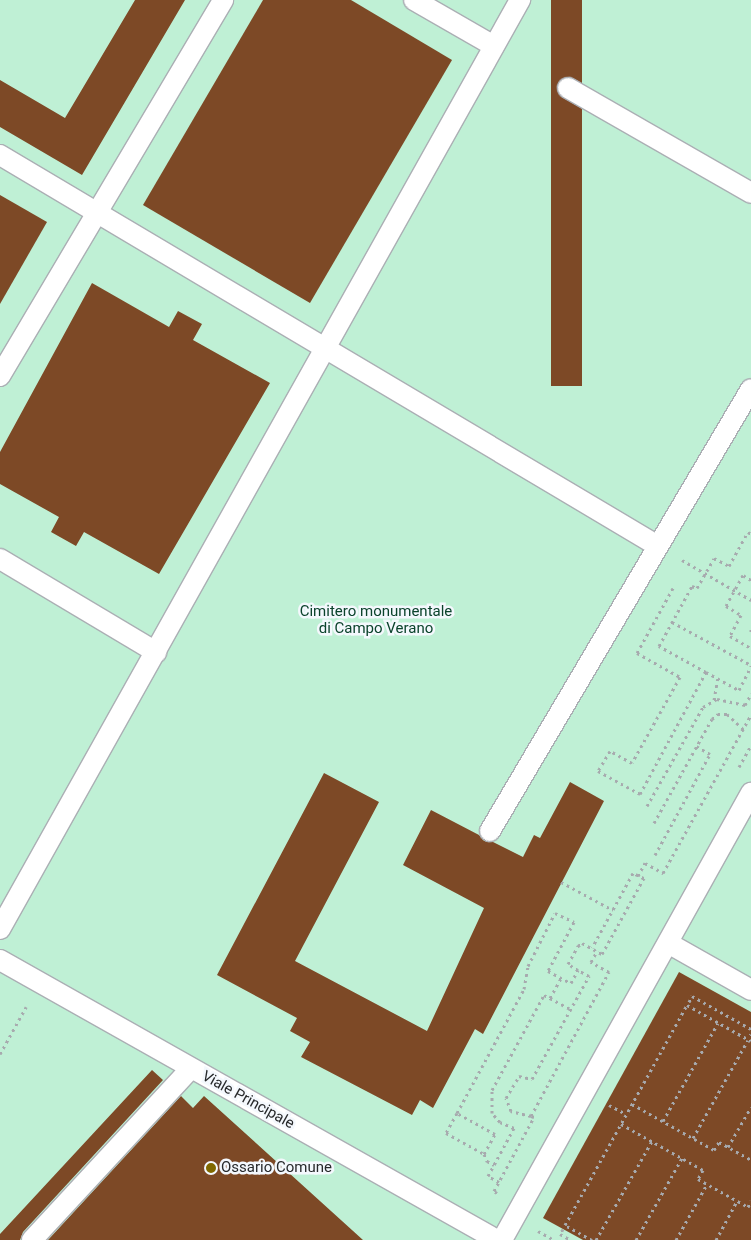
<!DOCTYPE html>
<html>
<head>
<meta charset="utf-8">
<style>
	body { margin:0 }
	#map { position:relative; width:751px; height:1240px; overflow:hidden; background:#f4f8fd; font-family:Roboto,sans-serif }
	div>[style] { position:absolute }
	.green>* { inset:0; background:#bff0d5; transform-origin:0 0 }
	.building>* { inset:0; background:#7d4926; transform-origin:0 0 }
	.path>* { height:3px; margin-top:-1.5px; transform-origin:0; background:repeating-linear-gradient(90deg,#a7aaae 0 2.5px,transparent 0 6.5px) }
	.roads { filter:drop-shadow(1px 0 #abafb4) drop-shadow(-1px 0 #abafb4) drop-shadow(0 1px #abafb4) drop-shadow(0 -1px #abafb4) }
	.lane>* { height:20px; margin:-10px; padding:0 10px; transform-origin:10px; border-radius:10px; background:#fff }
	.dots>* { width:14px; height:14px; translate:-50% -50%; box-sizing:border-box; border:2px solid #f4f8fd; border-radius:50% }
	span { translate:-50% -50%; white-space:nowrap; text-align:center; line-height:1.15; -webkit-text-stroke:5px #f4f8fd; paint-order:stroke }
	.park-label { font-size:15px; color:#0b432c }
	.street-label { font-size:15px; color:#27292b }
	.poi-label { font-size:15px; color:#27292b }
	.left { translate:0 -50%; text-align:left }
</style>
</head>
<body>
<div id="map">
	<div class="green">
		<div style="left:0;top:0;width:751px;height:1240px"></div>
	</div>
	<div class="building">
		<div style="clip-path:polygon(135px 0,185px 0,82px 175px,0 127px,0 80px,65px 118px)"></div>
		<div style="clip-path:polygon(263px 0,351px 0,452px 60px,310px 303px,143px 205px)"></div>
		<div style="left:551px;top:0;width:31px;height:386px"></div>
		<div style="clip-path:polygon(0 195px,47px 222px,0 304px)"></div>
		<div style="clip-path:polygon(92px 283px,169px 327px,178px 311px,202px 324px,193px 340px,270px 383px,159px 574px,84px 532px,76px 546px,51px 532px,59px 517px,0 484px,0 452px)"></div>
		<div style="clip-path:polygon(324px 773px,379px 802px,295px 961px,427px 1031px,484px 908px,403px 865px,431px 810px,479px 835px,484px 841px,493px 842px,523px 857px,534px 835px,540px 838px,570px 782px,604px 801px,483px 1034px,475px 1029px,433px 1108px,420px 1100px,412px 1115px,301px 1057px,310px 1042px,290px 1031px,297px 1018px,217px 975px)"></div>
		<div style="clip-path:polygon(679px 972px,751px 1012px,751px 1240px,583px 1240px,543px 1218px)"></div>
		<div style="clip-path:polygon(152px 1070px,163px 1080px,23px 1232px,20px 1240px,0 1240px,0 1234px)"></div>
		<div style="clip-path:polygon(181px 1096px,193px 1108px,204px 1096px,363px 1240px,48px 1240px)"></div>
	</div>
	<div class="path">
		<div style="left:682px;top:560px;width:80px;rotate:30.1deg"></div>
		<div style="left:751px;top:580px;width:9px;rotate:-148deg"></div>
		<div style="left:743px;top:575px;width:35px;rotate:119deg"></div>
		<div style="left:726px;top:606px;width:17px;rotate:31deg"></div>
		<div style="left:741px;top:615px;width:24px;rotate:118deg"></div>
		<div style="left:730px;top:636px;width:24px;rotate:30deg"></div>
		<div style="left:673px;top:588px;width:74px;rotate:119deg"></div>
		<div style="left:637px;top:653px;width:49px;rotate:29.2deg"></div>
		<div style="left:680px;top:677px;width:98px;rotate:119.2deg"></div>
		<div style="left:632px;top:763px;width:25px;rotate:-151deg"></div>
		<div style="left:610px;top:751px;width:23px;rotate:121deg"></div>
		<div style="left:598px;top:771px;width:48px;rotate:28.7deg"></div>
		<div style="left:640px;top:794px;width:139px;rotate:-61.6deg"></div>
		<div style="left:706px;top:672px;width:54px;rotate:-151deg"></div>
		<div style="left:659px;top:646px;width:68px;rotate:-61.2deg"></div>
		<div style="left:692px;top:586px;width:5px;rotate:22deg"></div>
		<div style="left:697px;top:588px;width:34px;rotate:-60deg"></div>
		<div style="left:714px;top:558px;width:17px;rotate:28deg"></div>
		<div style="left:729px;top:566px;width:39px;rotate:-61deg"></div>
		<div style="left:748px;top:532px;width:4px;rotate:34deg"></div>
		<div style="left:672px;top:622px;width:90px;rotate:28.6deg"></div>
		<div style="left:751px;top:629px;width:4px;rotate:90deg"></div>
		<div style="left:706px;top:672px;width:38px;rotate:29deg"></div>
		<div style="left:739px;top:690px;width:27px;rotate:-63deg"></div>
		<div style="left:714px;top:700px;width:22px;rotate:-80deg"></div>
		<div style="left:739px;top:767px;width:25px;rotate:-61deg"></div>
		<div style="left:647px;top:806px;width:114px;rotate:-60.5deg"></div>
		<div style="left:703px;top:707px;width:16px;rotate:-30deg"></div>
		<div style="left:717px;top:699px;width:29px;rotate:12deg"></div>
		<div style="left:745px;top:705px;width:13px;rotate:-61deg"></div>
		<div style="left:654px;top:823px;width:119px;rotate:-60.9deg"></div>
		<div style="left:712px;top:719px;width:8px;rotate:-40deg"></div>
		<div style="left:718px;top:714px;width:9px"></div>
		<div style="left:727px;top:714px;width:22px;rotate:43deg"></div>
		<div style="left:655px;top:855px;width:115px;rotate:-61.4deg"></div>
		<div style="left:710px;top:754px;width:16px;rotate:-150deg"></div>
		<div style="left:638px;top:876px;width:15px;rotate:-62deg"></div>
		<div style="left:645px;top:863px;width:21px;rotate:29deg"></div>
		<div style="left:663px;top:873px;width:181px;rotate:-60.9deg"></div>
		<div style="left:561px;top:882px;width:59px;rotate:28.3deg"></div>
		<div style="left:550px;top:998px;width:23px;rotate:-61deg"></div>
		<div style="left:689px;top:1002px;width:7px;rotate:-63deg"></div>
		<div style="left:692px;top:996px;width:68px;rotate:29.2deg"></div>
		<div style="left:750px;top:1035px;width:1px;rotate:-45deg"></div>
		<div style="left:0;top:1054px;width:54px;rotate:-61deg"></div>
		<div style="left:632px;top:1104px;width:94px;rotate:29.3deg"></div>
		<div style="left:714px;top:1150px;width:9px;rotate:-58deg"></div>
		<div style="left:719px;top:1142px;width:37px;rotate:29deg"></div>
		<div style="left:609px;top:1105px;width:19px;rotate:28deg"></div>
		<div style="left:457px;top:1113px;width:23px;rotate:119deg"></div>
		<div style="left:446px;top:1133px;width:43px;rotate:28.9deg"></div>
		<div style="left:484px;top:1154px;width:8px;rotate:67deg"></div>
		<div style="left:487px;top:1161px;width:8px;rotate:30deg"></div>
		<div style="left:531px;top:1116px;width:21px;rotate:-166deg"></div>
		<div style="left:511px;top:1111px;width:14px;rotate:-111deg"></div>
		<div style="left:506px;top:1098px;width:26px;rotate:-59deg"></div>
		<div style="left:519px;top:1076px;width:13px;rotate:13deg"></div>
		<div style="left:532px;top:1079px;width:118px;rotate:-61deg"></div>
		<div style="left:589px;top:976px;width:13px;rotate:-151deg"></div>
		<div style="left:663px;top:1121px;width:112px;rotate:-60.7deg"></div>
		<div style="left:621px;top:1124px;width:94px;rotate:29.3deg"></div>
		<div style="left:703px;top:1170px;width:10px;rotate:119deg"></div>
		<div style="left:698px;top:1179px;width:57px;rotate:29.2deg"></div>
		<div style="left:748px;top:1207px;width:7px;rotate:-63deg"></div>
		<div style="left:693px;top:1138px;width:112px;rotate:-60.7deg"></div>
		<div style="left:728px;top:1147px;width:46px;rotate:-60.1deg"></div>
		<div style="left:484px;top:1154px;width:23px;rotate:-61deg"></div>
		<div style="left:495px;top:1134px;width:43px;rotate:-151.1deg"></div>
		<div style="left:457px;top:1113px;width:141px;rotate:-61.6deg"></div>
		<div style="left:524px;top:989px;width:23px;rotate:-80deg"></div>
		<div style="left:528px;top:966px;width:59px;rotate:-63deg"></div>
		<div style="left:555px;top:913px;width:21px;rotate:25deg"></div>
		<div style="left:574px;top:922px;width:55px;rotate:118deg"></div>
		<div style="left:548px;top:971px;width:26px;rotate:28deg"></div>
		<div style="left:571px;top:983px;width:15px;rotate:-62deg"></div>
		<div style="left:578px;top:970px;width:12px;rotate:-149deg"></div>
		<div style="left:568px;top:964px;width:21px;rotate:-61deg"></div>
		<div style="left:578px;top:946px;width:5px;rotate:-37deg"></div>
		<div style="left:582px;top:943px;width:23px;rotate:29deg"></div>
		<div style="left:602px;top:954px;width:87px;rotate:-61.1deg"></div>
		<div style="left:644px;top:878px;width:12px;rotate:-156deg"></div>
		<div style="left:633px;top:873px;width:85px;rotate:118.7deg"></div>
		<div style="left:499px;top:1182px;width:13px;rotate:-151deg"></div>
		<div style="left:488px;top:1176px;width:55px;rotate:-61.6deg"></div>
		<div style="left:514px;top:1128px;width:15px;rotate:-157deg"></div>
		<div style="left:500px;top:1122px;width:12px;rotate:-132deg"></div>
		<div style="left:492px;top:1113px;width:23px;rotate:-90deg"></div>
		<div style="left:492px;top:1090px;width:108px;rotate:-61.3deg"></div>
		<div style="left:544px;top:995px;width:30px;rotate:28deg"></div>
		<div style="left:497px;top:1193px;width:4px;rotate:-146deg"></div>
		<div style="left:494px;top:1191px;width:84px;rotate:-61.6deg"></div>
		<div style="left:534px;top:1117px;width:3px;rotate:-162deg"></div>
		<div style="left:531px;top:1116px;width:164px;rotate:-61.6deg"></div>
		<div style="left:609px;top:972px;width:21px;rotate:-151deg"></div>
		<div style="left:591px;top:962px;width:13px;rotate:-61deg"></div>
		<div style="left:563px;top:1229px;width:6px;rotate:121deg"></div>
		<div style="left:560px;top:1234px;width:13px;rotate:29deg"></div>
		<div style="left:538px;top:1231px;width:18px;rotate:29deg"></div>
		<div style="left:592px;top:1240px;width:31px;rotate:-151deg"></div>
		<div style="left:565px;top:1225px;width:252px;rotate:-61deg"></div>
		<div style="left:687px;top:1005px;width:73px;rotate:29.4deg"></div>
		<div style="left:596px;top:1240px;width:114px;rotate:-60.5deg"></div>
		<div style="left:636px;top:1240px;width:94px;rotate:-60.7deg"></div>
		<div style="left:676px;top:1240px;width:64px;rotate:-61deg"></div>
		<div style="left:716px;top:1240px;width:44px;rotate:-61.7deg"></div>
	</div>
	<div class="roads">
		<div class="lane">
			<div style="left:414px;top:0;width:92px;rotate:29.9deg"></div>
			<div style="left:568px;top:88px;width:211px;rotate:29.8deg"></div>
			<div style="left:0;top:155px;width:765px;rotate:30.72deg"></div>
			<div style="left:0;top:376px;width:437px;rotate:-59.3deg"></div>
			<div style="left:0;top:559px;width:182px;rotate:30.8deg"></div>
			<div style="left:490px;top:831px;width:513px;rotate:-59.44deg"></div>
			<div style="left:0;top:929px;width:1065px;rotate:-60.76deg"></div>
			<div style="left:668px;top:943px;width:95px;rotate:29.5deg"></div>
			<div style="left:0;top:960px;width:570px;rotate:29.4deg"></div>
			<div style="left:32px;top:1240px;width:234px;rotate:-47.2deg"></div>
			<div style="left:502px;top:1240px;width:512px;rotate:-60.88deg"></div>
		</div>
	</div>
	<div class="dots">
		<div style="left:211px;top:1168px;background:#806800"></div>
	</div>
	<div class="park-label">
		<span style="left:376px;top:620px">Cimitero monumentale<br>di Campo Verano</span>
	</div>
	<div class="street-label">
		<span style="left:248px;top:1100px;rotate:29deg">Viale Principale</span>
	</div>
	<div class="poi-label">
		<span class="left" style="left:221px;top:1168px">Ossario Comune</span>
	</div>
</div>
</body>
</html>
